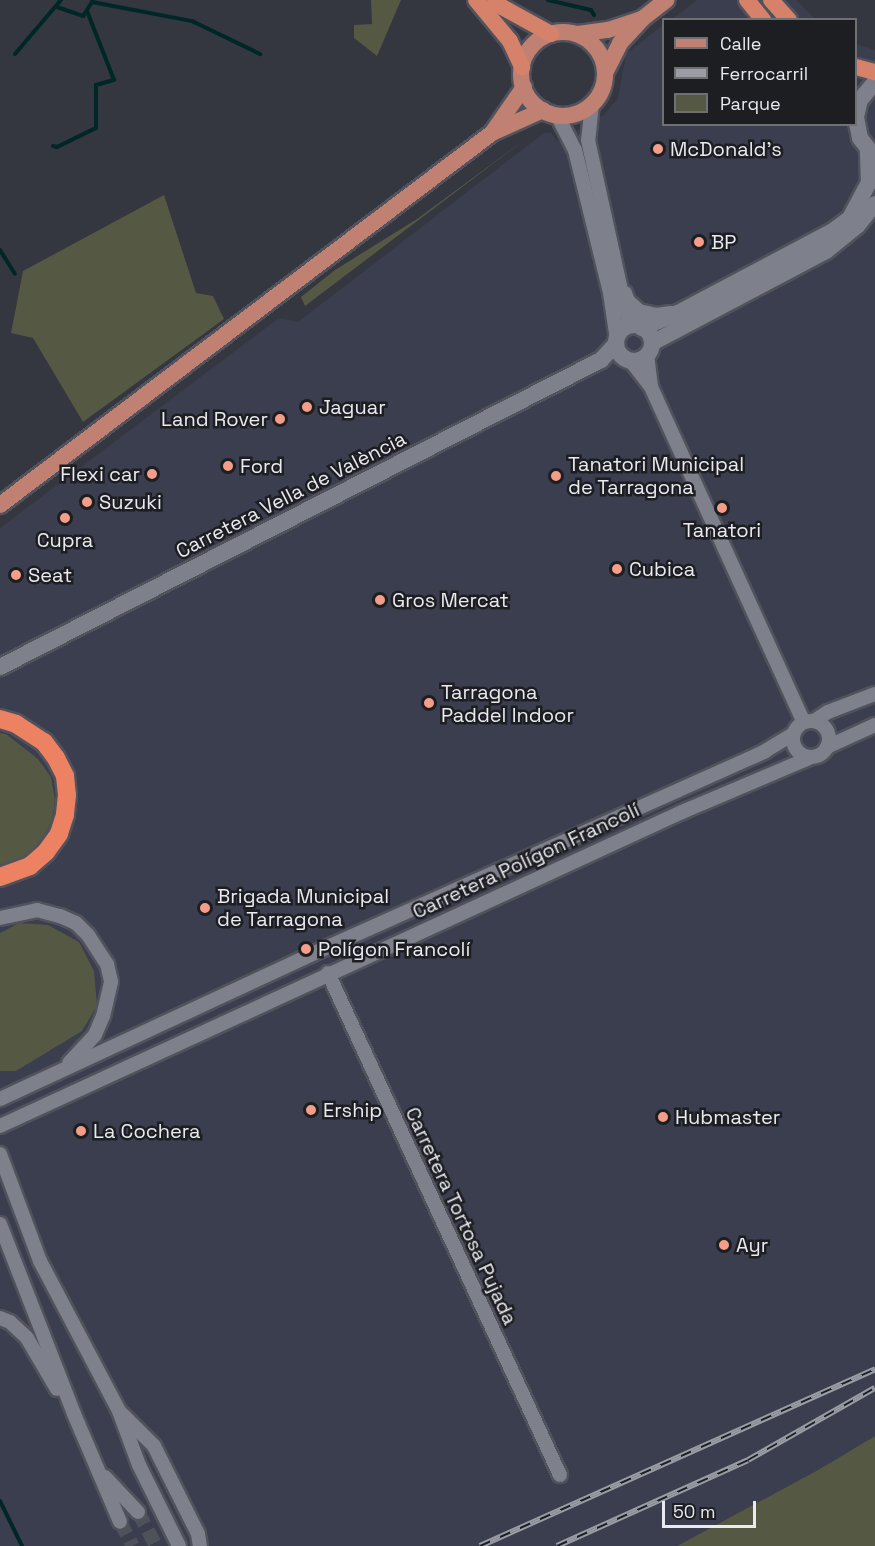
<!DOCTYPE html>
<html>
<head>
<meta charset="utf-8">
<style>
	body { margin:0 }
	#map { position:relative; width:875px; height:1546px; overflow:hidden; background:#343640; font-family:"Space Grotesk",sans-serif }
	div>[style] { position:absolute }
	.built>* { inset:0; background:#3b3e4e }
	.green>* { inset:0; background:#555842 }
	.stream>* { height:4px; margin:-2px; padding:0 2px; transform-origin:2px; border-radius:2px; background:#002727 }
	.minor-tunnel>* { height:14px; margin-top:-7px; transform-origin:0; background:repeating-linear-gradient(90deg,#4f515a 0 14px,transparent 0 21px) }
	.roads { filter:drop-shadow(2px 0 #51525b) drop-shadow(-2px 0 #51525b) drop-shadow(0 2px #51525b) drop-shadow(0 -2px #51525b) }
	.minor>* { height:14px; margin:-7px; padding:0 7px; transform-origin:7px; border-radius:7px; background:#7e808c }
	.minor>.ring { margin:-7px; padding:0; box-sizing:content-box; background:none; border:14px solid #7e808c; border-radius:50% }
	.tertiary>* { height:16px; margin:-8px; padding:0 8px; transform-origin:8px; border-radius:8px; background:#7e808c }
	.tertiary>.ring { margin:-8px; padding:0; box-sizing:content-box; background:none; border:16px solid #7e808c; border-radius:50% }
	.primary>* { height:16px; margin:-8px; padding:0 8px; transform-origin:8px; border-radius:8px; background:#c08173 }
	.primary>.ring { margin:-8px; padding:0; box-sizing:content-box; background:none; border:16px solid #c08173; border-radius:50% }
	.trunk>* { height:16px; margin:-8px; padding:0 8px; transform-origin:8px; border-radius:8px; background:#d6826a }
	.motorway>* { height:18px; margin:-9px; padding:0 9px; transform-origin:9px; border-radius:9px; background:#ec8262 }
	.rail>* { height:6px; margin-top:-3px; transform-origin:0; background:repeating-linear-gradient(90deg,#1d1e22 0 11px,#9b9da5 0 22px); box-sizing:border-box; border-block:2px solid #9b9da5 }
	.dots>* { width:16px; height:16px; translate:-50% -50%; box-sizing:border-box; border:3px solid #1d1e22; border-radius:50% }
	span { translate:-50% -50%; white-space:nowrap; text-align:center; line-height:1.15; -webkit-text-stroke:5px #1d1e22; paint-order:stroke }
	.poi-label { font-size:20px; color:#e8eaf0 }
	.left { translate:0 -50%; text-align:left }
	.right { translate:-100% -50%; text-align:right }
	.street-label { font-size:20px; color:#e8eaf0 }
	.legend { position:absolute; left:662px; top:18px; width:195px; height:108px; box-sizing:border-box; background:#1d1e22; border:2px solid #6e7074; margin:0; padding:8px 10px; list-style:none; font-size:18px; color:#e8eaf0 }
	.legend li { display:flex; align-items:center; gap:12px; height:30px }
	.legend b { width:30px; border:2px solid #6e7074 }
	.scale { position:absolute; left:662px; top:1501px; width:94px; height:27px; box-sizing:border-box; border:3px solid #e8eaf0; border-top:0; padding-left:8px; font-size:18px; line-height:21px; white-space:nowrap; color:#e8eaf0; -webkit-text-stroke:4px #1d1e22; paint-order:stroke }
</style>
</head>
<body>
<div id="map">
	<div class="built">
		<div style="clip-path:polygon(697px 0,796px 0,815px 19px,671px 20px)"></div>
		<div style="clip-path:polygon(663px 25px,664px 124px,856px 124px,856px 44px,875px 50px,875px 1436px,818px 1470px,677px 1546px,0 1546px,0 528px,279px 318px,298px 322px,544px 133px,551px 133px,558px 141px,604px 115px,618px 98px,626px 54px)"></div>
	</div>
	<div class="green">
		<div style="clip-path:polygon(371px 0,401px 0,377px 56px,354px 38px,354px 25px,372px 24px)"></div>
		<div style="clip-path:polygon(527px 138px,305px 306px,301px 297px,335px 270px,417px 219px)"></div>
		<div style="clip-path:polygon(164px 195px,196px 293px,213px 296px,224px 319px,83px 422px,33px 338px,11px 333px,23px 271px)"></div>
		<div style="clip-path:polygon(0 733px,6px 734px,38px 759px,51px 777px,55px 800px,52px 822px,41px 840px,25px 857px,0 867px)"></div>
		<div style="clip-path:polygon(19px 923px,48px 925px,79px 942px,94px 971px,97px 1006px,82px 1031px,16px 1071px,0 1071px,0 933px)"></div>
		<div style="clip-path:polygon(875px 1436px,875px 1546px,677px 1546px,818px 1470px)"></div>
	</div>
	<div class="stream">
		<div style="left:548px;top:0;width:44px;rotate:13.1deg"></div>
		<div style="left:591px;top:10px;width:6px;rotate:59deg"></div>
		<div style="left:57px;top:7px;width:28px;rotate:19deg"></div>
		<div style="left:83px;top:16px;width:17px;rotate:-57deg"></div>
		<div style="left:92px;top:2px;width:102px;rotate:10.8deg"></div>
		<div style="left:192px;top:21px;width:76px;rotate:25.9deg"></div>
		<div style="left:15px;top:54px;width:71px;rotate:-49.6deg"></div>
		<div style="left:53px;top:146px;width:4px;rotate:14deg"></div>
		<div style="left:57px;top:147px;width:43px;rotate:-26deg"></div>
		<div style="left:96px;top:128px;width:43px;rotate:-90deg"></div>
		<div style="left:96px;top:85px;width:19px;rotate:-16deg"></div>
		<div style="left:114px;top:80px;width:74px;rotate:-111.4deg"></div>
		<div style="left:0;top:250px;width:28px;rotate:58deg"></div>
		<div style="left:0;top:1501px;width:50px;rotate:63.9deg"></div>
	</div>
	<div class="minor-tunnel">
		<div style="left:138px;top:1512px;width:38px;rotate:62deg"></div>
		<div style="left:120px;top:1522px;width:27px;rotate:62deg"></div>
	</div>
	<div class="roads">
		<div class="minor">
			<div style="left:592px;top:104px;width:36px;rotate:96deg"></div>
			<div style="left:588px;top:140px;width:168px;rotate:77.6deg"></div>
			<div style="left:624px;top:304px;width:15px;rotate:74deg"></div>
			<div style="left:628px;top:318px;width:10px;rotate:45deg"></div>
			<div style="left:557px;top:115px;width:39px;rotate:63deg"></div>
			<div style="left:575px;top:150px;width:147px;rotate:76.2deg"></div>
			<div style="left:610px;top:293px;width:48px;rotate:81.5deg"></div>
			<div style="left:625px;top:293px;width:9px;rotate:69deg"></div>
			<div style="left:628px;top:301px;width:15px;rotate:42deg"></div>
			<div style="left:639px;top:311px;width:17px;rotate:13deg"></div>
			<div style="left:656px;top:315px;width:15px;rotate:-8deg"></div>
			<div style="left:647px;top:354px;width:31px;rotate:83deg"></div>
			<div style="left:630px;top:360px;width:34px;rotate:52deg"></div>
			<div style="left:651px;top:387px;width:368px;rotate:65.5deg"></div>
			<div class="ring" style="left:793px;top:721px;width:22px;height:22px"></div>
			<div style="left:814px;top:721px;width:17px;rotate:-33deg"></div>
			<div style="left:828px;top:712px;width:50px;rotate:-21deg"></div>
			<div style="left:827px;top:747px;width:53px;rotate:-24.6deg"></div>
			<div style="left:0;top:918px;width:38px;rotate:-12deg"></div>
			<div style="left:37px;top:910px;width:24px;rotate:15deg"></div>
			<div style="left:60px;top:916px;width:17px;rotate:24deg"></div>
			<div style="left:76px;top:923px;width:17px;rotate:45deg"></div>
			<div style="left:88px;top:935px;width:35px;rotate:57deg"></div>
			<div style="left:107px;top:964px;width:18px;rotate:77deg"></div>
			<div style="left:111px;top:982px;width:35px;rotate:103deg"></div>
			<div style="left:103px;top:1016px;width:21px;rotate:113deg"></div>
			<div style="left:95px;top:1035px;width:38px;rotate:133deg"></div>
			<div style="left:328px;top:973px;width:553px;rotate:65.2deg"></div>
			<div style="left:0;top:1099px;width:342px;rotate:-24.9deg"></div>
			<div style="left:310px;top:955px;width:499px;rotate:-24.1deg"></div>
			<div style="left:765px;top:751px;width:33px;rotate:-31deg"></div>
			<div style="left:0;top:1126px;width:751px;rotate:-24.72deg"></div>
			<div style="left:682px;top:812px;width:138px;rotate:-23deg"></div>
			<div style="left:0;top:1154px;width:114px;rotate:69.5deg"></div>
			<div style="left:40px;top:1261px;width:170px;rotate:62.2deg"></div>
			<div style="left:119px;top:1411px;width:58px;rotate:69.7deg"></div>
			<div style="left:139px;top:1465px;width:90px;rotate:63.7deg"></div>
			<div style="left:0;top:1224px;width:204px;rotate:68.7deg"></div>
			<div style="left:74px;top:1414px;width:117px;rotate:66.9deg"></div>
			<div style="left:0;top:1318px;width:11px;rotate:22deg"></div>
			<div style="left:10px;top:1322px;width:23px;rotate:43deg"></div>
			<div style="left:27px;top:1338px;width:59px;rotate:59.5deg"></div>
			<div style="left:122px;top:1414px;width:45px;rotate:45deg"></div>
			<div style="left:154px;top:1446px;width:98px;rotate:63.4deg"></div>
			<div style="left:198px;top:1534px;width:12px;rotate:81deg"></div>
			<div style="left:105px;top:1477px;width:48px;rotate:46.7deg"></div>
		</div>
		<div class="tertiary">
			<div style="left:874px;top:156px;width:23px;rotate:-128deg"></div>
			<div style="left:860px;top:138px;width:21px;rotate:-101deg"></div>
			<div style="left:856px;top:117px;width:17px;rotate:-77deg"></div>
			<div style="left:860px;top:100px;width:23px;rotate:-50deg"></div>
			<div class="ring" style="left:616px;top:325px;width:20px;height:20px"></div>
			<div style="left:642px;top:328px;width:39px;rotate:-23deg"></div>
			<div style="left:678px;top:313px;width:175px;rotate:-27.9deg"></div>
			<div style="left:833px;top:231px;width:21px;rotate:-37deg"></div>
			<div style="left:850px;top:218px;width:40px;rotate:-62deg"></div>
			<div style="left:869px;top:183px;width:33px;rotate:-92deg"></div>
			<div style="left:652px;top:343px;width:197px;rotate:-27.9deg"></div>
			<div style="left:826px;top:251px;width:40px;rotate:-39deg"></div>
			<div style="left:857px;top:226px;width:28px;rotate:-51deg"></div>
			<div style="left:0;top:667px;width:675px;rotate:-27.06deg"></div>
			<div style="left:601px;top:360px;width:22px;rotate:-47deg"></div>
		</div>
		<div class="primary">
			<div class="ring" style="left:521px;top:32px;width:68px;height:68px"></div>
			<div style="left:578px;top:34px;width:30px;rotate:-8deg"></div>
			<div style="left:608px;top:30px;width:35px;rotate:-18deg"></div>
			<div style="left:605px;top:73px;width:34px;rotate:-63deg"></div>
			<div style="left:620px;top:43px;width:33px;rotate:-47deg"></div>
			<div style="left:642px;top:19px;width:31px;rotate:-38deg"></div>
			<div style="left:492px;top:133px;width:56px;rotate:-55.2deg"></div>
			<div style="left:0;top:505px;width:617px;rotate:-37.09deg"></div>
			<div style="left:492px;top:133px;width:56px;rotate:-24.3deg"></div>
		</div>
		<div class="trunk">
			<div style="left:476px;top:0;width:53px;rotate:50.3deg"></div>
			<div style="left:510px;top:41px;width:29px;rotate:65deg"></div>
			<div style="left:495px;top:0;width:10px;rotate:45deg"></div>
			<div style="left:502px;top:7px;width:56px;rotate:28.9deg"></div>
			<div style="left:747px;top:0;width:26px;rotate:51deg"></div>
			<div style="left:771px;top:0;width:27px;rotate:48deg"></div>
			<div style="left:856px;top:67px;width:20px;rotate:15deg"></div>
		</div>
		<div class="motorway">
			<div style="left:0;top:719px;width:17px;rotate:17deg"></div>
			<div style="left:16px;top:724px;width:33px;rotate:33deg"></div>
			<div style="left:44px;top:742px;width:20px;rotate:53deg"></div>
			<div style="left:56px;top:758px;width:20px;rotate:63deg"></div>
			<div style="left:65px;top:776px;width:19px;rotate:84deg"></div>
			<div style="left:67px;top:795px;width:20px;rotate:96deg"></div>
			<div style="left:65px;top:815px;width:20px;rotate:108deg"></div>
			<div style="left:59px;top:834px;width:22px;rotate:126deg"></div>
			<div style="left:46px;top:852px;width:21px;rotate:139deg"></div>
			<div style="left:30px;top:866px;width:32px;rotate:160deg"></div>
		</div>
	</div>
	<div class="rail">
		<div style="left:480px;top:1546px;width:433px;rotate:-24.1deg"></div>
		<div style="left:557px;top:1546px;width:209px;rotate:-24.2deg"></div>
		<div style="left:748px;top:1460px;width:146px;rotate:-29.6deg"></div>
	</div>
	<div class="dots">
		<div style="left:658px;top:149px;background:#f49e89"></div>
		<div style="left:699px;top:242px;background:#f49e89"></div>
		<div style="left:307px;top:407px;background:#f49e89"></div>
		<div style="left:280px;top:419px;background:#f49e89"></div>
		<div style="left:228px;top:466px;background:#f49e89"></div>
		<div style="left:152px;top:474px;background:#f49e89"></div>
		<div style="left:556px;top:476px;background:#f49e89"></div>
		<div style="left:87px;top:502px;background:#f49e89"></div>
		<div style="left:722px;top:508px;background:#f49e89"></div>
		<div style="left:65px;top:518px;background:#f49e89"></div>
		<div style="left:617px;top:569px;background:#f49e89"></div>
		<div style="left:16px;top:575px;background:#f49e89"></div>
		<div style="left:380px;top:600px;background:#f49e89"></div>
		<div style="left:429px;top:703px;background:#f49e89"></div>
		<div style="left:205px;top:908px;background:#f49e89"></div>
		<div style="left:306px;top:949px;background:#f49e89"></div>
		<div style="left:311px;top:1110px;background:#f49e89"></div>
		<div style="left:663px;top:1117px;background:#f49e89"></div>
		<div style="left:81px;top:1131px;background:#f49e89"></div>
		<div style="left:724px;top:1245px;background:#f49e89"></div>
	</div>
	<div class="poi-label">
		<span class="left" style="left:670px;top:149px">McDonald's</span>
		<span class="left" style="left:711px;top:242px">BP</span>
		<span class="left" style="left:319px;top:407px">Jaguar</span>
		<span class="right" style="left:268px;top:419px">Land Rover</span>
		<span class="left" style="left:568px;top:476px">Tanatori Municipal<br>de Tarragona</span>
		<span class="left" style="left:240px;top:466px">Ford</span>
		<span class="right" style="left:140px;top:474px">Flexi car</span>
		<span class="left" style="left:99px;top:502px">Suzuki</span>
		<span style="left:722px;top:530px">Tanatori</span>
		<span style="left:65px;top:540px">Cupra</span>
		<span class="left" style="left:629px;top:569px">Cubica</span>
		<span class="left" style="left:28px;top:575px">Seat</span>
		<span class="left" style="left:392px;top:600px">Gros Mercat</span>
		<span class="left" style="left:441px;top:704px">Tarragona<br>Paddel Indoor</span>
		<span class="left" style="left:217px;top:908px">Brigada Municipal<br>de Tarragona</span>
		<span class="left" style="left:318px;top:949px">Polígon Francolí</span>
		<span class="left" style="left:323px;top:1110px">Ership</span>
		<span class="left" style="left:675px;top:1117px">Hubmaster</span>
		<span class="left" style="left:93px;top:1131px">La Cochera</span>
		<span class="left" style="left:736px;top:1245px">Ayr</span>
	</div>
	<div class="street-label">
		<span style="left:291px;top:495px;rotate:-27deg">Carretera Vella de València</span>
		<span style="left:526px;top:861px;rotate:-25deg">Carretera Polígon Francolí</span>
		<span style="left:461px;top:1216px;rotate:65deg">Carretera Tortosa Pujada</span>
	</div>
	<ul class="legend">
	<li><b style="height:8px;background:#c08173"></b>Calle</li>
	<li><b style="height:8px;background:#9b9da5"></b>Ferrocarril</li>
	<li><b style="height:16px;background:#555842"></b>Parque</li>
	</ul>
	<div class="scale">50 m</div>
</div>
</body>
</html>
